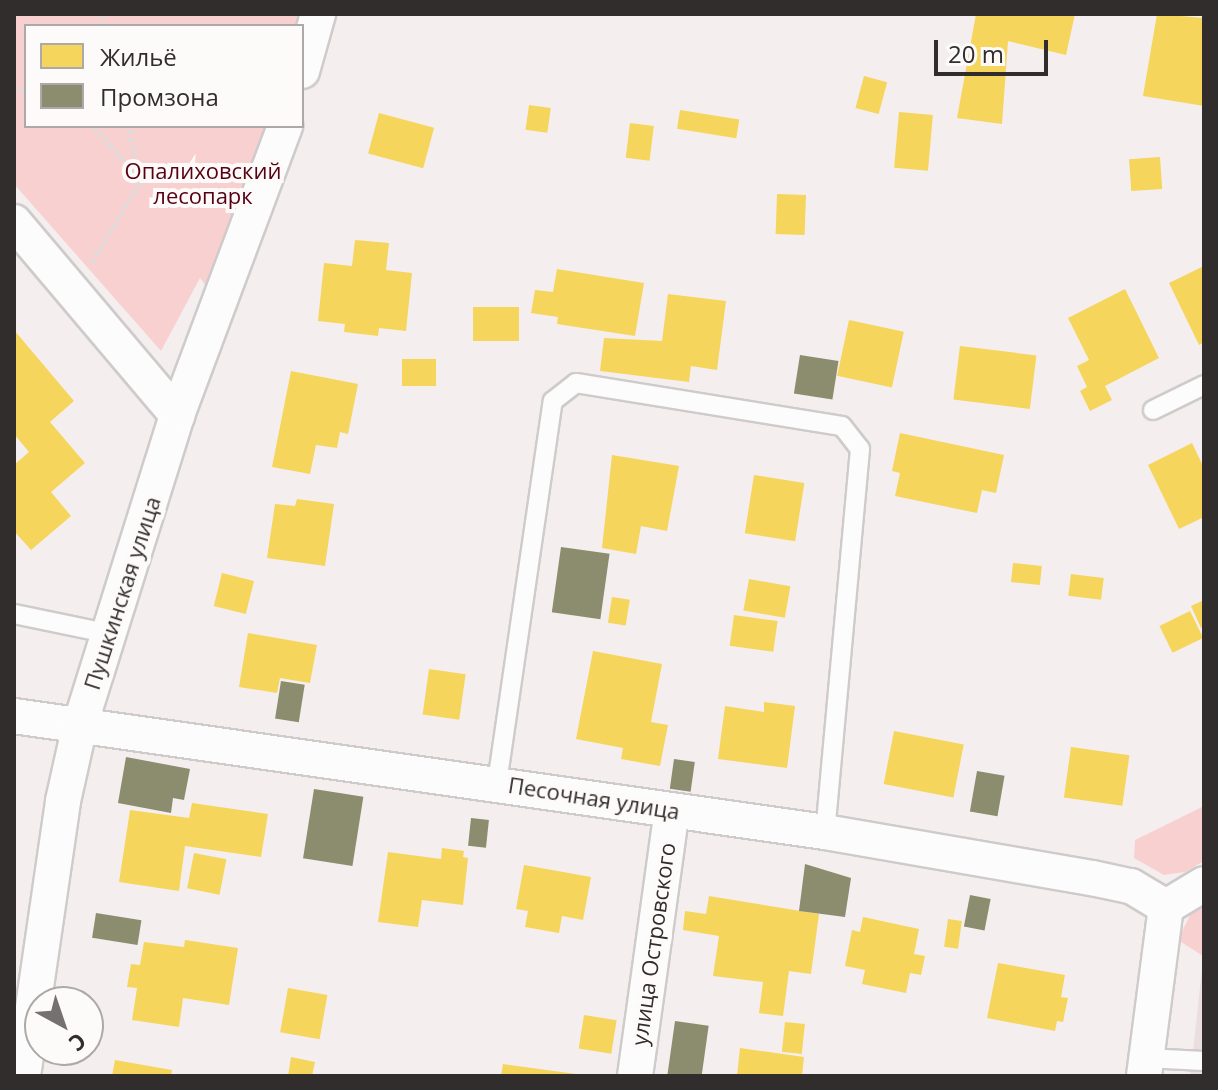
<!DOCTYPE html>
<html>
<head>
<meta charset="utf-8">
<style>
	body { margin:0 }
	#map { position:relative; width:1218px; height:1090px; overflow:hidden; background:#f4eeee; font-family:"Open Sans",sans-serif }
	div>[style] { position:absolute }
	.built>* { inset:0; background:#ebdede }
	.green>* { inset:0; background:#f9d0d0 }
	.homes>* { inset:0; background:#f6d55c; transform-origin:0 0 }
	.industry>* { inset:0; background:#8c8c6e; transform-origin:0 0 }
	.path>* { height:5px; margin-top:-2.5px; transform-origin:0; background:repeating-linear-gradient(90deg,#dddbdb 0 4px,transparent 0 8px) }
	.roads { filter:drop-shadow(2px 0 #cfcbcb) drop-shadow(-2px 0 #cfcbcb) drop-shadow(0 2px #cfcbcb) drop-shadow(0 -2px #cfcbcb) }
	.lane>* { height:18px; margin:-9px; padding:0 9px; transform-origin:9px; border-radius:9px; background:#fdfcfc }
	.street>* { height:34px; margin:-17px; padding:0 17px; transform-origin:17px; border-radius:17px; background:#fdfcfc }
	span { translate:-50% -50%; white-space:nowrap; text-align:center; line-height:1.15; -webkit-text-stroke:8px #fdfbfa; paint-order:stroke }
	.park-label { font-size:22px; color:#560012 }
	.street-label { font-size:22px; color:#322d2d }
	.frame { position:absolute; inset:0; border:16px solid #322d2d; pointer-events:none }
	.legend { position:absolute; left:24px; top:24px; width:280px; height:104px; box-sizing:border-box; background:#fdfbfa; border:2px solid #aca9a8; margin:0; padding:10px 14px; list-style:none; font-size:24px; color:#322d2d }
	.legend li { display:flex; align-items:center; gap:16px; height:40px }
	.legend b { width:40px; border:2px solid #aca9a8 }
	.north { position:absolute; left:24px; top:986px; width:80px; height:80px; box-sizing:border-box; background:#fdfbfa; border:2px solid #aca9a8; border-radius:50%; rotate:140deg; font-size:22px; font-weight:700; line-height:32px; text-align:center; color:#322d2d }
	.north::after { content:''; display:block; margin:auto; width:28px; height:36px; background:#767171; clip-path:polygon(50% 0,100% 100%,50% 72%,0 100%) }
	.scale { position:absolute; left:934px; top:40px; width:114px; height:36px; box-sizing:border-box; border:4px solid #322d2d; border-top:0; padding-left:10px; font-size:24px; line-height:28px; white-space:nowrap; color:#322d2d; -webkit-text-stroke:6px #fdfbfa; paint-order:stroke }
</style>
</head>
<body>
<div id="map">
	<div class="built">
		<div style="clip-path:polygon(1204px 951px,1204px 1076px,1190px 1076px,1192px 1060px)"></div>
	</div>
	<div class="green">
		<div style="clip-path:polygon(14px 14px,318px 14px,302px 26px,26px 26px,26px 126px,285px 126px,219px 303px,200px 278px,161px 351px,14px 184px)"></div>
		<div style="clip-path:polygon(1204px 806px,1204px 861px,1185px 872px,1164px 875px,1134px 858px,1135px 840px)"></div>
		<div style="clip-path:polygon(1204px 898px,1204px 951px,1203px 956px,1178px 940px,1196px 903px)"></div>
	</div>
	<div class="homes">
		<div style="clip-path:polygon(976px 14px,1075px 14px,1066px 55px,1008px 41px,1002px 124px,957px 118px)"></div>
		<div style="clip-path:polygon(1157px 14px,1204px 18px,1204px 106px,1143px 96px)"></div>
		<div style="left:864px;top:76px;width:24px;height:33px;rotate:15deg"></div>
		<div style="left:529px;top:105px;width:22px;height:25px;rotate:8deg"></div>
		<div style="left:680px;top:110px;width:60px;height:19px;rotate:9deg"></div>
		<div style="left:899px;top:112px;width:34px;height:56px;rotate:5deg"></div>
		<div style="left:379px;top:113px;width:57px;height:42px;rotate:15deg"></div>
		<div style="left:630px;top:123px;width:24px;height:35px;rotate:7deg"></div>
		<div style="left:1160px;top:157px;width:32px;height:31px;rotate:86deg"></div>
		<div style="left:777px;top:194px;width:29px;height:40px;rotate:2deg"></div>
		<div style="clip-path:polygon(355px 240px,389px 243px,386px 270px,412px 273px,406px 331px,379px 328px,378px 336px,344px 332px,345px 324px,318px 321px,324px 263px,352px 266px)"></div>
		<div style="clip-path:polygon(1204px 266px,1204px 342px,1199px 345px,1169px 283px)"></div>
		<div style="clip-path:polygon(557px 269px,644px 283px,635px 336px,557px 324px,558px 317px,531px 313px,535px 290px,553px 292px)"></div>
		<div style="clip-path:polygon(1125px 289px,1159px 358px,1105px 386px,1112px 400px,1090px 411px,1080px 391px,1087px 387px,1077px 366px,1089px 360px,1068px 318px)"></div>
		<div style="clip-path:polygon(668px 294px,726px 301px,717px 370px,691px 366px,689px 382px,600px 371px,604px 338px,662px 341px)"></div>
		<div style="left:473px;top:307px;width:46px;height:34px"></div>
		<div style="left:849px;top:320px;width:56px;height:57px;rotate:12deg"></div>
		<div style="clip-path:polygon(14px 330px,74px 401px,50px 422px,85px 463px,51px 492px,71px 516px,31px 550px,14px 531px,14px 465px,29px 452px,14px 434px)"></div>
		<div style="left:960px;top:346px;width:77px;height:54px;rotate:7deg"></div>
		<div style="left:402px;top:359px;width:34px;height:27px"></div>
		<div style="clip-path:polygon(291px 371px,358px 384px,348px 434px,340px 432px,337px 448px,316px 445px,310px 474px,272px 467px)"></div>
		<div style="clip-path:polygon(900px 433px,1004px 455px,996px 493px,982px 490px,977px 513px,895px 496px,900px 473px,892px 471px)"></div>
		<div style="clip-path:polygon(1192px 443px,1204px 468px,1204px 517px,1179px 529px,1148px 465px)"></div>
		<div style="clip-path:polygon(612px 455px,679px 466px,667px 531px,641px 526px,636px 554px,602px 548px)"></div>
		<div style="left:754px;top:475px;width:51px;height:59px;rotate:9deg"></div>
		<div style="clip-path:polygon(297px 499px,334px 504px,325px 566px,267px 558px,275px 504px,295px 506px)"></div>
		<div style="left:1013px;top:563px;width:29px;height:19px;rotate:6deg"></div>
		<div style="left:222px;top:573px;width:33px;height:34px;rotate:14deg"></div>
		<div style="left:1071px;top:574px;width:33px;height:22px;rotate:7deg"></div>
		<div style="left:749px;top:579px;width:42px;height:32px;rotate:10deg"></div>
		<div style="left:612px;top:597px;width:18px;height:26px;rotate:9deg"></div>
		<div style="clip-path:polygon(1204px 600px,1204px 626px,1201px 628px,1191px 606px)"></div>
		<div style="left:1190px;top:611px;width:30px;height:34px;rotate:64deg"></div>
		<div style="left:734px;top:615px;width:44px;height:31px;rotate:8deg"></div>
		<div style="clip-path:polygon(248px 633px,317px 645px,310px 683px,280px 678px,277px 693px,239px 687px)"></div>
		<div style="clip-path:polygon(593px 651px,662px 664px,651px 722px,668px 725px,660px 766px,621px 759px,623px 748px,576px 739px)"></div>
		<div style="left:429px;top:669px;width:37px;height:46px;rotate:8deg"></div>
		<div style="clip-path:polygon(764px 702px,795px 706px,787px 768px,718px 759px,725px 706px,764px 712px)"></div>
		<div style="left:894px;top:731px;width:71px;height:54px;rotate:11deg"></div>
		<div style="left:1071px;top:747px;width:59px;height:51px;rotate:8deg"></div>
		<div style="clip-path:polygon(192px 803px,268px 814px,261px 857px,185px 846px,179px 891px,119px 882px,130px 810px,189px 818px)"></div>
		<div style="clip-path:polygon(442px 848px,464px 851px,463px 857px,468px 858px,463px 905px,422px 900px,418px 927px,378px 922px,388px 852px,441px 859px)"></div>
		<div style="left:194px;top:853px;width:33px;height:36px;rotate:11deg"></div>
		<div style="clip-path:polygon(524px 865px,591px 877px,583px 920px,562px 916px,559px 933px,525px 927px,528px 911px,516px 909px)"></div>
		<div style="clip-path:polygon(709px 896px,819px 914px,811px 974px,789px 971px,783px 1016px,759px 1013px,763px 982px,713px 976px,719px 936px,683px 930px,685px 911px,706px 914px)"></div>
		<div style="clip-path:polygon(863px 917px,919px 929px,914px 954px,925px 956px,921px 975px,910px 973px,906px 993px,862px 984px,865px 970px,845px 966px,852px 930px,860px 932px)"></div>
		<div style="left:948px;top:919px;width:14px;height:28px;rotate:8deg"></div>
		<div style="clip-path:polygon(185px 940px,238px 948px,229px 1005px,183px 998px,179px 1027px,132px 1020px,137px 988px,127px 987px,131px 964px,140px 965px,144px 942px,184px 947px)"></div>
		<div style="clip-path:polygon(998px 963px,1065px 975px,1061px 997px,1068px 998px,1063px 1022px,1057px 1021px,1055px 1031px,987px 1018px)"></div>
		<div style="left:288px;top:988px;width:40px;height:45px;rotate:10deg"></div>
		<div style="left:584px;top:1015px;width:33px;height:34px;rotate:9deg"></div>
		<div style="left:785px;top:1022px;width:20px;height:30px;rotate:6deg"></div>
		<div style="clip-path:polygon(740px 1048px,804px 1057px,802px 1076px,737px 1076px)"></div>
		<div style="clip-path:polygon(291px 1057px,315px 1062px,312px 1076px,288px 1076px)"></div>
		<div style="clip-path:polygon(115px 1060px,172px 1070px,171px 1076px,112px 1076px)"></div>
		<div style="clip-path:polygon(503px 1064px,576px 1074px,575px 1076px,501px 1076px)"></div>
	</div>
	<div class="industry">
		<div style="left:800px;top:355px;width:39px;height:39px;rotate:9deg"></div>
		<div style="left:561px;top:547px;width:49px;height:66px;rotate:8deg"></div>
		<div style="left:281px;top:681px;width:24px;height:38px;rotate:9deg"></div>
		<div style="clip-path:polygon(126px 757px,190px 769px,184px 800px,173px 798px,171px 813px,118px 803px)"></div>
		<div style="left:674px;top:759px;width:21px;height:30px;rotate:8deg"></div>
		<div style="left:977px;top:771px;width:28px;height:41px;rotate:10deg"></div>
		<div style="left:314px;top:789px;width:50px;height:70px;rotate:9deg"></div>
		<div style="left:471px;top:818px;width:18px;height:28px;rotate:6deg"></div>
		<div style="clip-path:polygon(805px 864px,851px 878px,845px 917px,799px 911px)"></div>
		<div style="left:970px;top:895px;width:21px;height:32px;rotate:11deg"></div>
		<div style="left:96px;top:913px;width:46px;height:25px;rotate:9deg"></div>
		<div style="left:675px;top:1021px;width:34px;height:56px;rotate:8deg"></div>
	</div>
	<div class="path">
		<div style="left:102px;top:14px;width:12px;rotate:81deg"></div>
		<div style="left:14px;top:88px;width:13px;rotate:18deg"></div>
		<div style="left:94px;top:126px;width:70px;rotate:49deg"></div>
		<div style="left:92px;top:262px;width:96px;rotate:-59.1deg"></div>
		<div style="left:141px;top:180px;width:56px;rotate:-103.5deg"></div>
	</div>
	<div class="roads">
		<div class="lane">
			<div style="left:1153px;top:410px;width:57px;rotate:-26.1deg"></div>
			<div style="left:14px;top:614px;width:99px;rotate:11.7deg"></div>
			<div style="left:497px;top:783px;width:386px;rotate:-81.7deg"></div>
			<div style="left:553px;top:401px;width:29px;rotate:-38deg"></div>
			<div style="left:576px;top:383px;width:269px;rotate:9.2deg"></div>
			<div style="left:842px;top:426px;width:29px;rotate:52deg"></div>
			<div style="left:860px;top:449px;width:385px;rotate:95.2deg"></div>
			<div style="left:1146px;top:1058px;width:58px;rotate:3deg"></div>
		</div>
		<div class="street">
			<div style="left:302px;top:71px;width:59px;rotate:-74.3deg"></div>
			<div style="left:14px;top:222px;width:253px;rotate:49.8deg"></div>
			<div style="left:14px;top:716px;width:819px;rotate:8.14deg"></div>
			<div style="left:825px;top:832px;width:271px;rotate:9.8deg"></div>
			<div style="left:1092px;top:878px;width:40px;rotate:12deg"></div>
			<div style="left:1131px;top:886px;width:41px;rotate:31deg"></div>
			<div style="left:1166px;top:907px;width:44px;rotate:-31.2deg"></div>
			<div style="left:23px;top:1076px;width:278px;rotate:-81.7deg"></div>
			<div style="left:63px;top:801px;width:78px;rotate:-77.4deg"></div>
			<div style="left:80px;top:725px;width:325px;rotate:-72.6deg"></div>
			<div style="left:177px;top:415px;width:309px;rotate:-69.5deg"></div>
			<div style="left:635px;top:1076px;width:268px;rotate:-82.1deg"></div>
			<div style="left:1144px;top:1076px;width:170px;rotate:-82.6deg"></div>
		</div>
	</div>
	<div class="park-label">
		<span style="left:203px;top:183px">Опалиховский<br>лесопарк</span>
	</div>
	<div class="street-label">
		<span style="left:122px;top:593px;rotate:-72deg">Пушкинская улица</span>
		<span style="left:594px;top:798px;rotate:9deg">Песочная улица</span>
		<span style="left:653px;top:944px;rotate:-82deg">улица Островского</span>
	</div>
	<div class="frame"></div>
	<ul class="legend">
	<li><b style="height:22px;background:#f6d55c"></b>Жильё</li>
	<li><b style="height:22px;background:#8c8c6e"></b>Промзона</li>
	</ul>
	<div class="north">С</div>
	<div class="scale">20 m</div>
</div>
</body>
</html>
